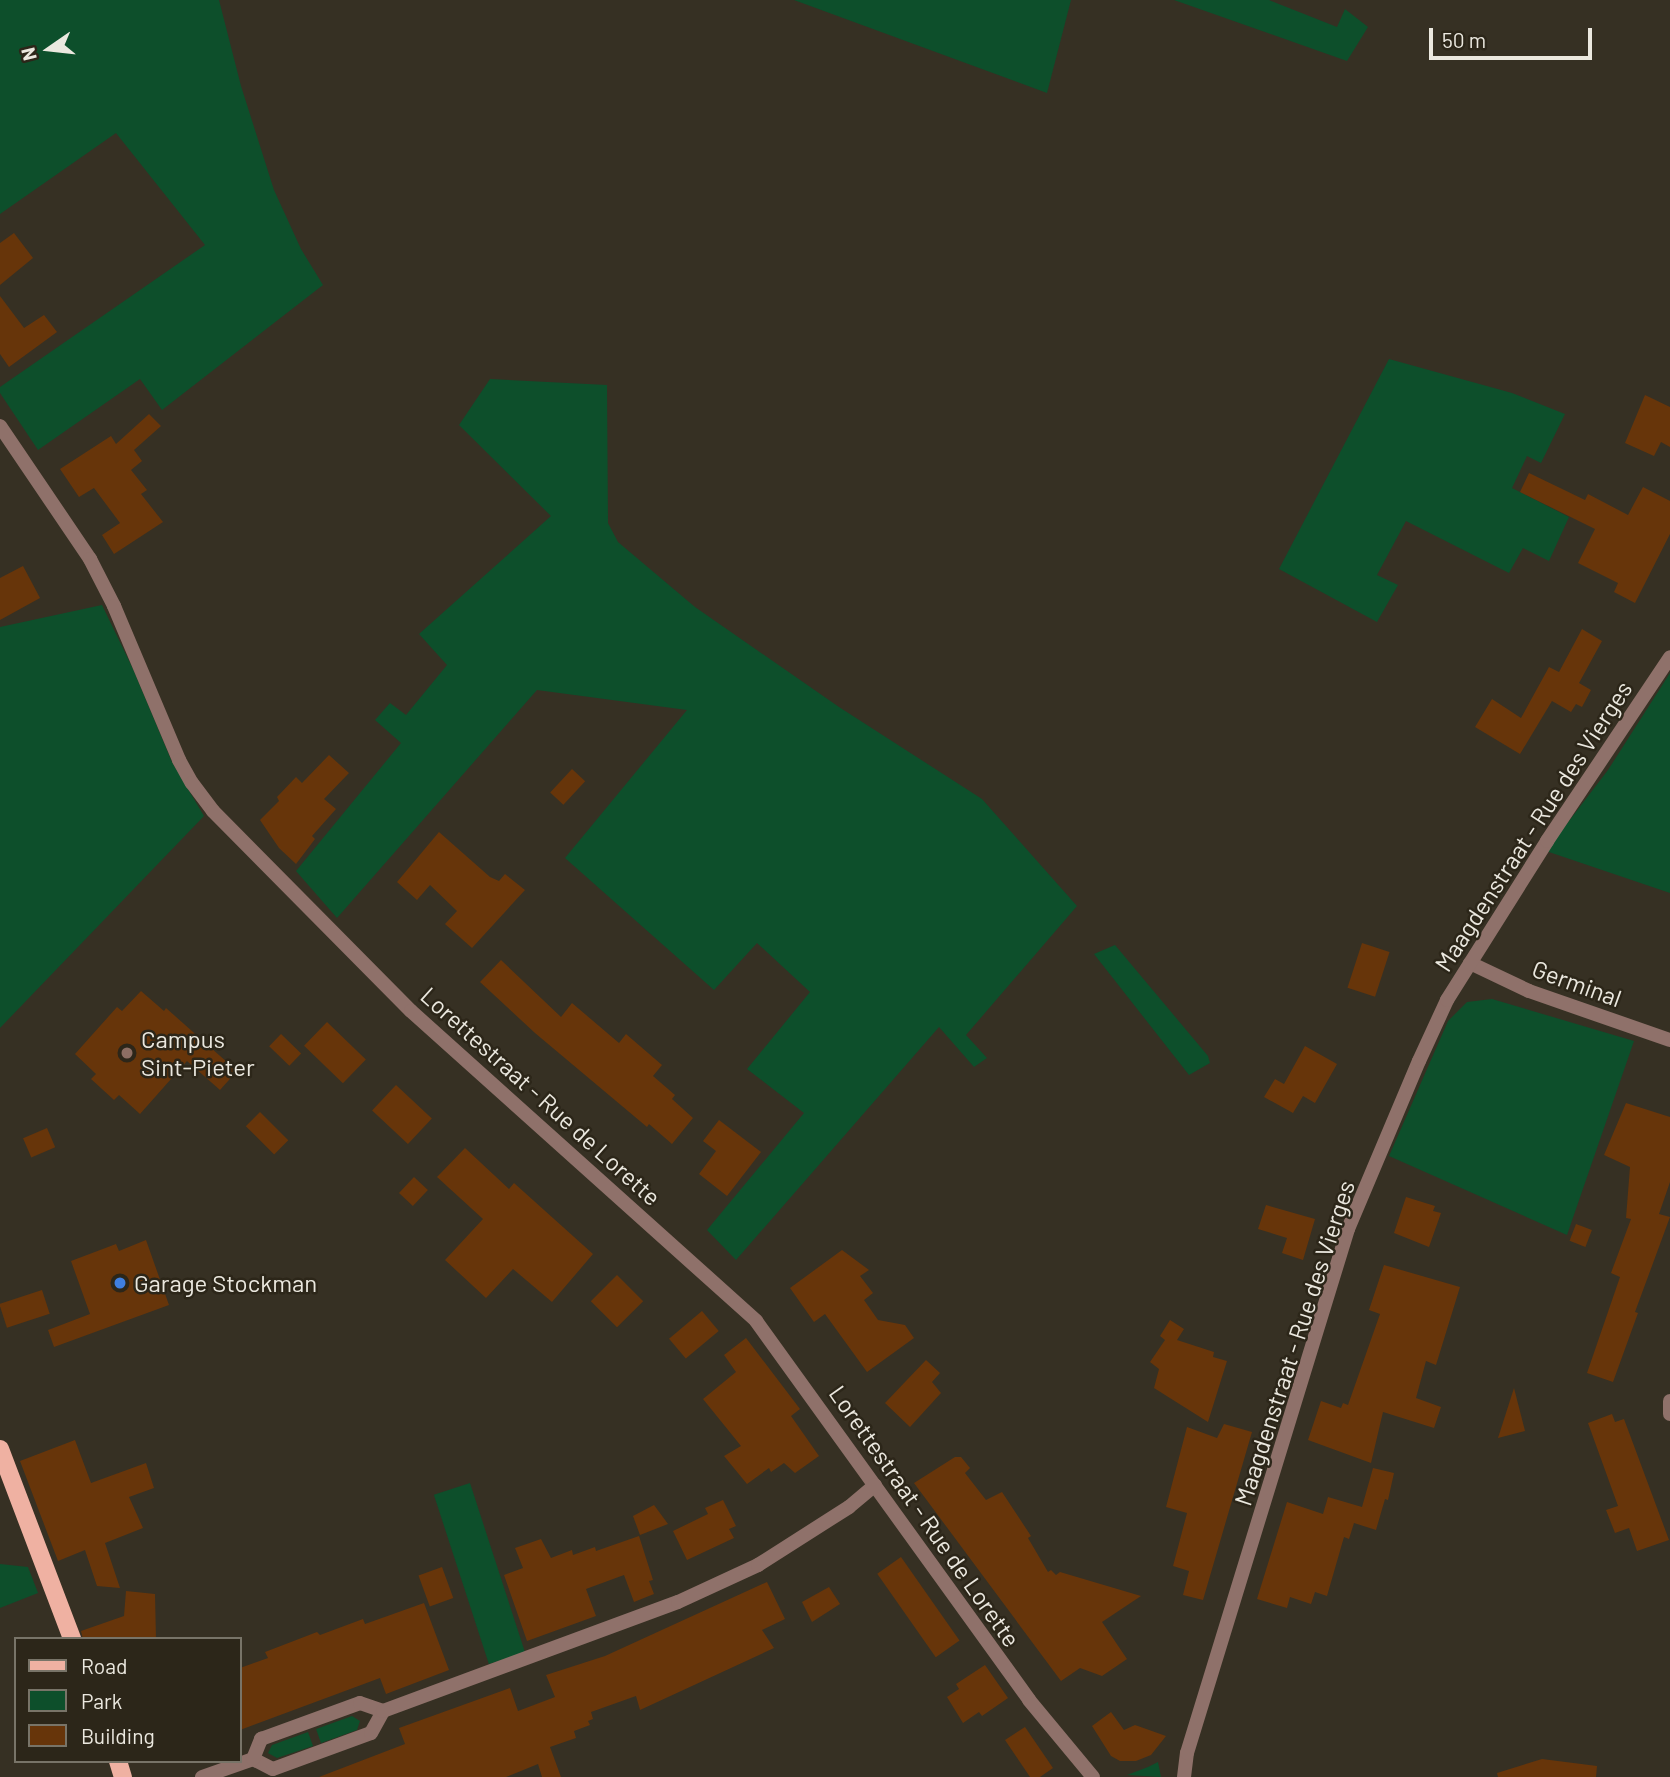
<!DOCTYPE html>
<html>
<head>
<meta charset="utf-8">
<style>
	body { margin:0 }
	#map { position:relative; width:1670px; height:1777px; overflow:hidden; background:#363023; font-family:Barlow,sans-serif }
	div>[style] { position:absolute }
	.green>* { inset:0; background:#0d4f2b; transform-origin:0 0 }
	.building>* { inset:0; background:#67350a; transform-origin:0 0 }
	.street>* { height:14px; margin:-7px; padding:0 7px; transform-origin:7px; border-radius:7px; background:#8f716a }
	.primary>* { height:18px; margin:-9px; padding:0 9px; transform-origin:9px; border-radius:9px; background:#efb1a2 }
	.dots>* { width:19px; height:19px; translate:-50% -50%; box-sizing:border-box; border:4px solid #2c2619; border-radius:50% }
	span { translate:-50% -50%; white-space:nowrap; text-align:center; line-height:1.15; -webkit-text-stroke:5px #2c2619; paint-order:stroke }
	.street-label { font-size:24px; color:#ebe8df }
	.poi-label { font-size:24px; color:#ebe8df }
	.left { translate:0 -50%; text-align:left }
	.legend { position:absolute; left:14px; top:1637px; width:228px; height:126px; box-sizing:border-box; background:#2c2619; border:2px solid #787468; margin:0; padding:9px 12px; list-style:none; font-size:21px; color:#ebe8df }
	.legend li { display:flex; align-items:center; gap:14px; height:35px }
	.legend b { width:35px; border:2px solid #787468 }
	.north { position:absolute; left:14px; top:14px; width:70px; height:70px; -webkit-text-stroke:5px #2c2619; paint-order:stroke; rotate:256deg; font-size:19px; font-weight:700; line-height:28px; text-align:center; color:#ebe8df }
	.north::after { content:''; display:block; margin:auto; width:24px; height:32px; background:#ebe8df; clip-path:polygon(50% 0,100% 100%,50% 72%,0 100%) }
	.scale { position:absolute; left:1429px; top:28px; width:163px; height:32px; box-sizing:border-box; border:4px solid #ebe8df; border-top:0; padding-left:9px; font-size:21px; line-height:24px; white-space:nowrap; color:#ebe8df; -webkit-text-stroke:5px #2c2619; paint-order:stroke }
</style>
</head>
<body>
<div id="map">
	<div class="green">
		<div style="clip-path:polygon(0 0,219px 0,241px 86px,274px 190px,301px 249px,323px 285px,162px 410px,140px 379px,38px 450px,0 393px,0 387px,205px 245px,116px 133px,0 214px)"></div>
		<div style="clip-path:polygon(794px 0,1071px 0,1047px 93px)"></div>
		<div style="clip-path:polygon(1174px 0,1269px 0,1337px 27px,1345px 9px,1368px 27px,1347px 61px)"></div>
		<div style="clip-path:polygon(1389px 359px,1512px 393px,1565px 414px,1541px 463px,1527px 456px,1512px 488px,1569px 517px,1549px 561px,1523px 548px,1509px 573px,1406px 521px,1377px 575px,1398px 585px,1377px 622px,1279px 569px)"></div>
		<div style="clip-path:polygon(490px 379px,607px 385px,608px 523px,618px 542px,695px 607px,839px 707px,982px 799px,1077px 906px,966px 1035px,987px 1058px,974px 1067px,939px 1027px,736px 1260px,707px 1230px,804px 1113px,747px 1069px,810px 992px,757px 943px,714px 990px,565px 858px,687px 710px,537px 690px,337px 918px,296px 871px,401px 743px,375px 720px,390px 703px,406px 715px,447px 665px,419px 634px,551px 516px,459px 425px)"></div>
		<div style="clip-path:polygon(102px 605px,133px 669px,172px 762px,204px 816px,0 1028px,0 627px)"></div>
		<div style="clip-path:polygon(1670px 673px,1670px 893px,1546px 851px,1608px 770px)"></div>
		<div style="clip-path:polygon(1115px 945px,1208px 1056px,1210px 1063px,1189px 1075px,1094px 954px)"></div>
		<div style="clip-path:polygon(1492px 999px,1634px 1041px,1567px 1235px,1389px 1156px,1448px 1021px,1467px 1002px)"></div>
		<div style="left:470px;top:1483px;width:178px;height:38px;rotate:72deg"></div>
		<div style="clip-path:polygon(0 1564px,28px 1567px,38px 1593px,0 1608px)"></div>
		<div style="clip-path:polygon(352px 1716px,360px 1721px,357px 1730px,321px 1743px,316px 1729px)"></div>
		<div style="clip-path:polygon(308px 1732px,313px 1746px,277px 1758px,268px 1753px,272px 1745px)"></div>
		<div style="clip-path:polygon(1158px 1762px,1161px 1777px,1127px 1775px,1148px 1767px)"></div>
	</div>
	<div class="building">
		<div style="clip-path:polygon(14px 233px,33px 258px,0 285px,0 243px)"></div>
		<div style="clip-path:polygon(0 296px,24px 328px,44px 315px,57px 332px,9px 367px,0 354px)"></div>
		<div style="clip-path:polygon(1645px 395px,1670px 407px,1670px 447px,1661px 442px,1654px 456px,1625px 443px)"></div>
		<div style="clip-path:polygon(149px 414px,161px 426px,134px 450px,142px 461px,131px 470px,147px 490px,141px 494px,163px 522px,114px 554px,102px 535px,120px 523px,94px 488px,79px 497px,60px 469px,111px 436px,116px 444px)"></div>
		<div style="clip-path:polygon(1529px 473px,1585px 500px,1588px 494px,1628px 515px,1643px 487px,1670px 501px,1670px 534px,1635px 603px,1614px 592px,1618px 583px,1578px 563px,1595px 529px,1520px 492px)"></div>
		<div style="clip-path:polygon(23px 566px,40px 598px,0 620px,0 578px)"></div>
		<div style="clip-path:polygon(1582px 629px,1602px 641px,1579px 683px,1591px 690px,1582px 707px,1576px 704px,1571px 712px,1552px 701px,1520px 754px,1475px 727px,1492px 699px,1521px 718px,1549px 667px,1559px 672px)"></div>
		<div style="clip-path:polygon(329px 755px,349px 773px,324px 799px,336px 809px,312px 836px,315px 839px,296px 864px,279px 848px,260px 820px,279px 801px,277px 797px,296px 777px,302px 783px)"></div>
		<div style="left:572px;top:769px;width:18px;height:32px;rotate:43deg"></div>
		<div style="clip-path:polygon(439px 832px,490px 877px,499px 881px,505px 874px,525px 890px,472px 948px,445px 924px,457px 911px,430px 885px,417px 900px,397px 882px)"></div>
		<div style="left:1362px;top:943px;width:29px;height:47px;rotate:18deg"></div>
		<div style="clip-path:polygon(501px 960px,561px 1017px,572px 1003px,619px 1043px,626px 1034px,662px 1065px,653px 1076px,675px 1095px,672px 1099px,693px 1118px,672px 1144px,649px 1124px,647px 1127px,535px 1033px,480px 982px)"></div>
		<div style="clip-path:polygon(141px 991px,164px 1011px,166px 1008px,237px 1071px,220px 1090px,187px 1061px,140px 1114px,119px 1095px,114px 1100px,91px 1079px,96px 1074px,75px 1054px,117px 1007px,122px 1011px)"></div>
		<div style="left:327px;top:1022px;width:54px;height:33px;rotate:44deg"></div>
		<div style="left:281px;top:1034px;width:28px;height:17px;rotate:44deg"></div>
		<div style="clip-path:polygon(1305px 1046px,1337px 1064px,1315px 1103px,1303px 1096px,1293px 1113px,1264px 1097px,1275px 1079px,1284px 1084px)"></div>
		<div style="left:396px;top:1085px;width:49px;height:35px;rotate:43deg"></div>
		<div style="clip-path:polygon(1626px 1103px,1670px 1117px,1670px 1182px,1659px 1214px,1670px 1217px,1635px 1312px,1638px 1313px,1613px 1382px,1587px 1373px,1620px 1277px,1611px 1273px,1631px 1219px,1626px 1218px,1630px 1167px,1604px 1155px)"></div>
		<div style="left:260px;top:1112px;width:40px;height:20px;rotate:45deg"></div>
		<div style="clip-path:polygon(719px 1120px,761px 1152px,727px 1196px,699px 1174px,716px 1151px,703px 1141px)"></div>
		<div style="left:47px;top:1128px;width:21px;height:26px;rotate:67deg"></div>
		<div style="clip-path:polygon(465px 1148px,509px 1189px,514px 1183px,593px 1254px,552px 1302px,513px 1269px,486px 1298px,445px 1260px,483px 1219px,437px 1177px)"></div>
		<div style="left:414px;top:1177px;width:19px;height:22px;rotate:43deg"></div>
		<div style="clip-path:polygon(1406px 1197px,1435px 1206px,1433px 1211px,1441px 1213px,1429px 1247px,1394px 1233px)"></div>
		<div style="clip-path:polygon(1266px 1205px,1315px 1219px,1303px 1260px,1282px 1253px,1287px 1238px,1258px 1229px)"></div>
		<div style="left:1576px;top:1224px;width:17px;height:18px;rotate:21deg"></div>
		<div style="clip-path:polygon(146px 1240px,169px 1305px,54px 1347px,48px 1330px,90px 1314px,71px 1261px,116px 1244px,119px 1251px)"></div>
		<div style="clip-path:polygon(842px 1250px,869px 1270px,860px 1276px,873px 1293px,864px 1300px,878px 1320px,905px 1325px,914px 1338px,867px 1372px,825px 1314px,814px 1322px,790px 1288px)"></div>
		<div style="clip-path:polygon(1384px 1265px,1460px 1287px,1436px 1365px,1426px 1361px,1416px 1398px,1441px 1407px,1434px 1428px,1383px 1412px,1371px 1463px,1308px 1440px,1321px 1401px,1341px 1408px,1343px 1403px,1348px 1405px,1380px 1314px,1369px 1310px)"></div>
		<div style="left:617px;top:1275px;width:37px;height:37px;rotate:45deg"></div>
		<div style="left:42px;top:1290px;width:25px;height:45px;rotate:72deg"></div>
		<div style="left:702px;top:1311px;width:26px;height:43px;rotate:50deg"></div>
		<div style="clip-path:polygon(1170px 1320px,1184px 1329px,1177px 1340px,1214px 1352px,1213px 1357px,1227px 1361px,1208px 1422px,1154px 1388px,1159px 1369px,1150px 1362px,1165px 1340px,1160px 1336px)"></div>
		<div style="clip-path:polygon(746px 1338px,800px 1409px,791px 1416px,819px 1456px,795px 1473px,784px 1463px,771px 1472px,769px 1468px,747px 1484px,724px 1456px,741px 1446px,703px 1399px,736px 1372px,724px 1355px)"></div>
		<div style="clip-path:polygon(926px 1360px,940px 1373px,932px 1382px,941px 1393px,910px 1427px,885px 1403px)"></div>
		<div style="clip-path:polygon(1514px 1388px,1525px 1431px,1498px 1438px)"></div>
		<div style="clip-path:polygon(1612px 1414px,1615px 1422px,1624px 1419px,1669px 1540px,1637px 1551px,1629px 1528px,1615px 1533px,1606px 1510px,1618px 1506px,1588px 1423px)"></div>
		<div style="clip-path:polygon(1224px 1424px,1252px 1432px,1203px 1600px,1183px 1595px,1189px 1571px,1173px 1566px,1187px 1513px,1166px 1507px,1187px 1427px,1217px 1438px)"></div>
		<div style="clip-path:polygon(75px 1440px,91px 1483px,146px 1463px,154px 1488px,129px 1497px,143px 1528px,105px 1543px,120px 1588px,97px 1586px,85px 1550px,58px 1561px,20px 1461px)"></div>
		<div style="clip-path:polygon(955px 1457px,961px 1457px,970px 1468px,965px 1473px,986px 1500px,1002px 1492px,1031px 1536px,1028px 1538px,1048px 1572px,1051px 1570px,1056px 1575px,1060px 1572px,1141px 1596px,1102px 1622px,1127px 1659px,1102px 1676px,1080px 1668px,1061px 1681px,914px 1483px)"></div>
		<div style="clip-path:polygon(1373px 1468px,1394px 1473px,1388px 1500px,1385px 1499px,1376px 1530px,1354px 1523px,1349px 1539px,1344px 1537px,1327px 1596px,1315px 1592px,1311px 1604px,1290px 1597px,1287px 1608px,1257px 1599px,1287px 1502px,1323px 1514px,1328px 1497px,1362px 1507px)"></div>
		<div style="clip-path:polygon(723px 1500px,736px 1526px,729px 1529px,734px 1538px,687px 1560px,673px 1531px,708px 1514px,705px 1508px)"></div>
		<div style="clip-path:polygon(654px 1505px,668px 1524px,640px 1535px,633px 1516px)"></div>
		<div style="clip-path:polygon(639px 1536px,653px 1580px,649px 1581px,654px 1594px,634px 1602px,624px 1575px,586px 1589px,596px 1616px,527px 1641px,504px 1575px,523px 1568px,515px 1548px,541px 1539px,551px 1558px,572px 1550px,573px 1555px,595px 1547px,596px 1551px)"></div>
		<div style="left:901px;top:1557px;width:102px;height:29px;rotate:55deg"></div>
		<div style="left:442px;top:1567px;width:33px;height:25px;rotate:70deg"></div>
		<div style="clip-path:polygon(767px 1582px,785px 1619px,762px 1630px,774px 1648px,640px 1710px,636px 1696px,591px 1712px,593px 1719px,588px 1721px,590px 1725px,574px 1731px,576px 1738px,550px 1747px,561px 1777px,542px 1777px,538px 1764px,506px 1777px,319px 1777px,405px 1744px,399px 1728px,510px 1688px,518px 1711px,555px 1697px,546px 1675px,605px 1656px)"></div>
		<div style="clip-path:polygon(829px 1587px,840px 1604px,812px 1622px,802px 1602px)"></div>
		<div style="clip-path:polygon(126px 1591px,155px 1594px,156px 1639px,83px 1639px,81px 1631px,124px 1616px)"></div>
		<div style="clip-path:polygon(424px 1603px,449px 1670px,386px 1694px,380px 1678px,240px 1730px,240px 1668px,268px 1658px,265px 1652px,317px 1632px,320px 1635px,363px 1619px,365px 1624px)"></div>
		<div style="clip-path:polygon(985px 1665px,1008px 1698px,982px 1716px,979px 1712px,963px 1723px,947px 1697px,959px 1689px,956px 1684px)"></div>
		<div style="clip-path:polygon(1111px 1712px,1124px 1730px,1135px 1725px,1166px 1736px,1151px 1755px,1136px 1761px,1120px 1761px,1111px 1756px,1092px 1726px)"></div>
		<div style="clip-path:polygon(1025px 1727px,1053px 1768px,1040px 1777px,1030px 1777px,1005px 1740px)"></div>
		<div style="clip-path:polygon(1542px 1759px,1597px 1766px,1596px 1777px,1498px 1777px,1497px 1773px)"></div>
	</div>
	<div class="street">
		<div style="left:0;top:426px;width:161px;rotate:55.9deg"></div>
		<div style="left:90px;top:559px;width:53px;rotate:62.9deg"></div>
		<div style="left:114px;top:606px;width:167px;rotate:67.1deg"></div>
		<div style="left:179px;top:760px;width:26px;rotate:61deg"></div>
		<div style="left:192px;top:783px;width:35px;rotate:53deg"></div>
		<div style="left:213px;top:811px;width:281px;rotate:45.3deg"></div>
		<div style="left:411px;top:1011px;width:464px;rotate:41.9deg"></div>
		<div style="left:756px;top:1321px;width:467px;rotate:54.2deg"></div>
		<div style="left:1029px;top:1700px;width:100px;rotate:50.3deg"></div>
		<div style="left:1470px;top:963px;width:65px;rotate:25.4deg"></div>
		<div style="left:1529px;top:991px;width:149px;rotate:19.2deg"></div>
		<div style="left:1670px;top:1401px;width:13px;rotate:90deg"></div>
		<div style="left:253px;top:1759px;width:22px;rotate:27deg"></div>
		<div style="left:273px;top:1769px;width:104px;rotate:-20.2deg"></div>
		<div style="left:371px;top:1733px;width:25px;rotate:-61deg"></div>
		<div style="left:202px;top:1777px;width:54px;rotate:-19.4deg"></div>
		<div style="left:253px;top:1759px;width:22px;rotate:-68deg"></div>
		<div style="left:261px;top:1739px;width:105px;rotate:-20deg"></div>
		<div style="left:360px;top:1703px;width:24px;rotate:19deg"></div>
		<div style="left:383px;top:1711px;width:314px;rotate:-20.3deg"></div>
		<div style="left:678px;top:1602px;width:88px;rotate:-24.8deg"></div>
		<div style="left:758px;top:1565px;width:108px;rotate:-32.5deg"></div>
		<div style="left:849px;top:1507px;width:34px;rotate:-40deg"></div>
		<div style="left:1184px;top:1777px;width:24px;rotate:-83deg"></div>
		<div style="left:1187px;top:1753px;width:548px;rotate:-72.92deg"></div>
		<div style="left:1348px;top:1229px;width:182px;rotate:-67.1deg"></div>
		<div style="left:1419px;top:1061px;width:67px;rotate:-65.3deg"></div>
		<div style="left:1447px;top:1000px;width:188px;rotate:-57.8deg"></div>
		<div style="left:1547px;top:841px;width:221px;rotate:-56.2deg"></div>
	</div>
	<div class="primary">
		<div style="left:0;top:1449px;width:203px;rotate:69.2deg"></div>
		<div style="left:118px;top:1761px;width:17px;rotate:73deg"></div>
	</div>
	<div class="dots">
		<div style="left:127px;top:1053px;background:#8d6e63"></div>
		<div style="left:120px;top:1283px;background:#3f7fe0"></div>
	</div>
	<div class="street-label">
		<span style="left:1533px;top:826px;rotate:-57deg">Maagdenstraat - Rue des Vierges</span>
		<span style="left:1577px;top:983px;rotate:20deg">Germinal</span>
		<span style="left:541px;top:1096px;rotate:42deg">Lorettestraat - Rue de Lorette</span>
		<span style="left:1294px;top:1343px;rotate:-72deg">Maagdenstraat - Rue des Vierges</span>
		<span style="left:925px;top:1516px;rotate:55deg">Lorettestraat - Rue de Lorette</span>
	</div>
	<div class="poi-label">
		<span class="left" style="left:141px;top:1053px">Campus<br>Sint-Pieter</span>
		<span class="left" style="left:134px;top:1283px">Garage Stockman</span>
	</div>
	<ul class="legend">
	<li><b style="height:9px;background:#efb1a2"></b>Road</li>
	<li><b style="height:19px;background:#0d4f2b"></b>Park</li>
	<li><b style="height:19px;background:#67350a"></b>Building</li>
	</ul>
	<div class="north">N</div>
	<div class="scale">50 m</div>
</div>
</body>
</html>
